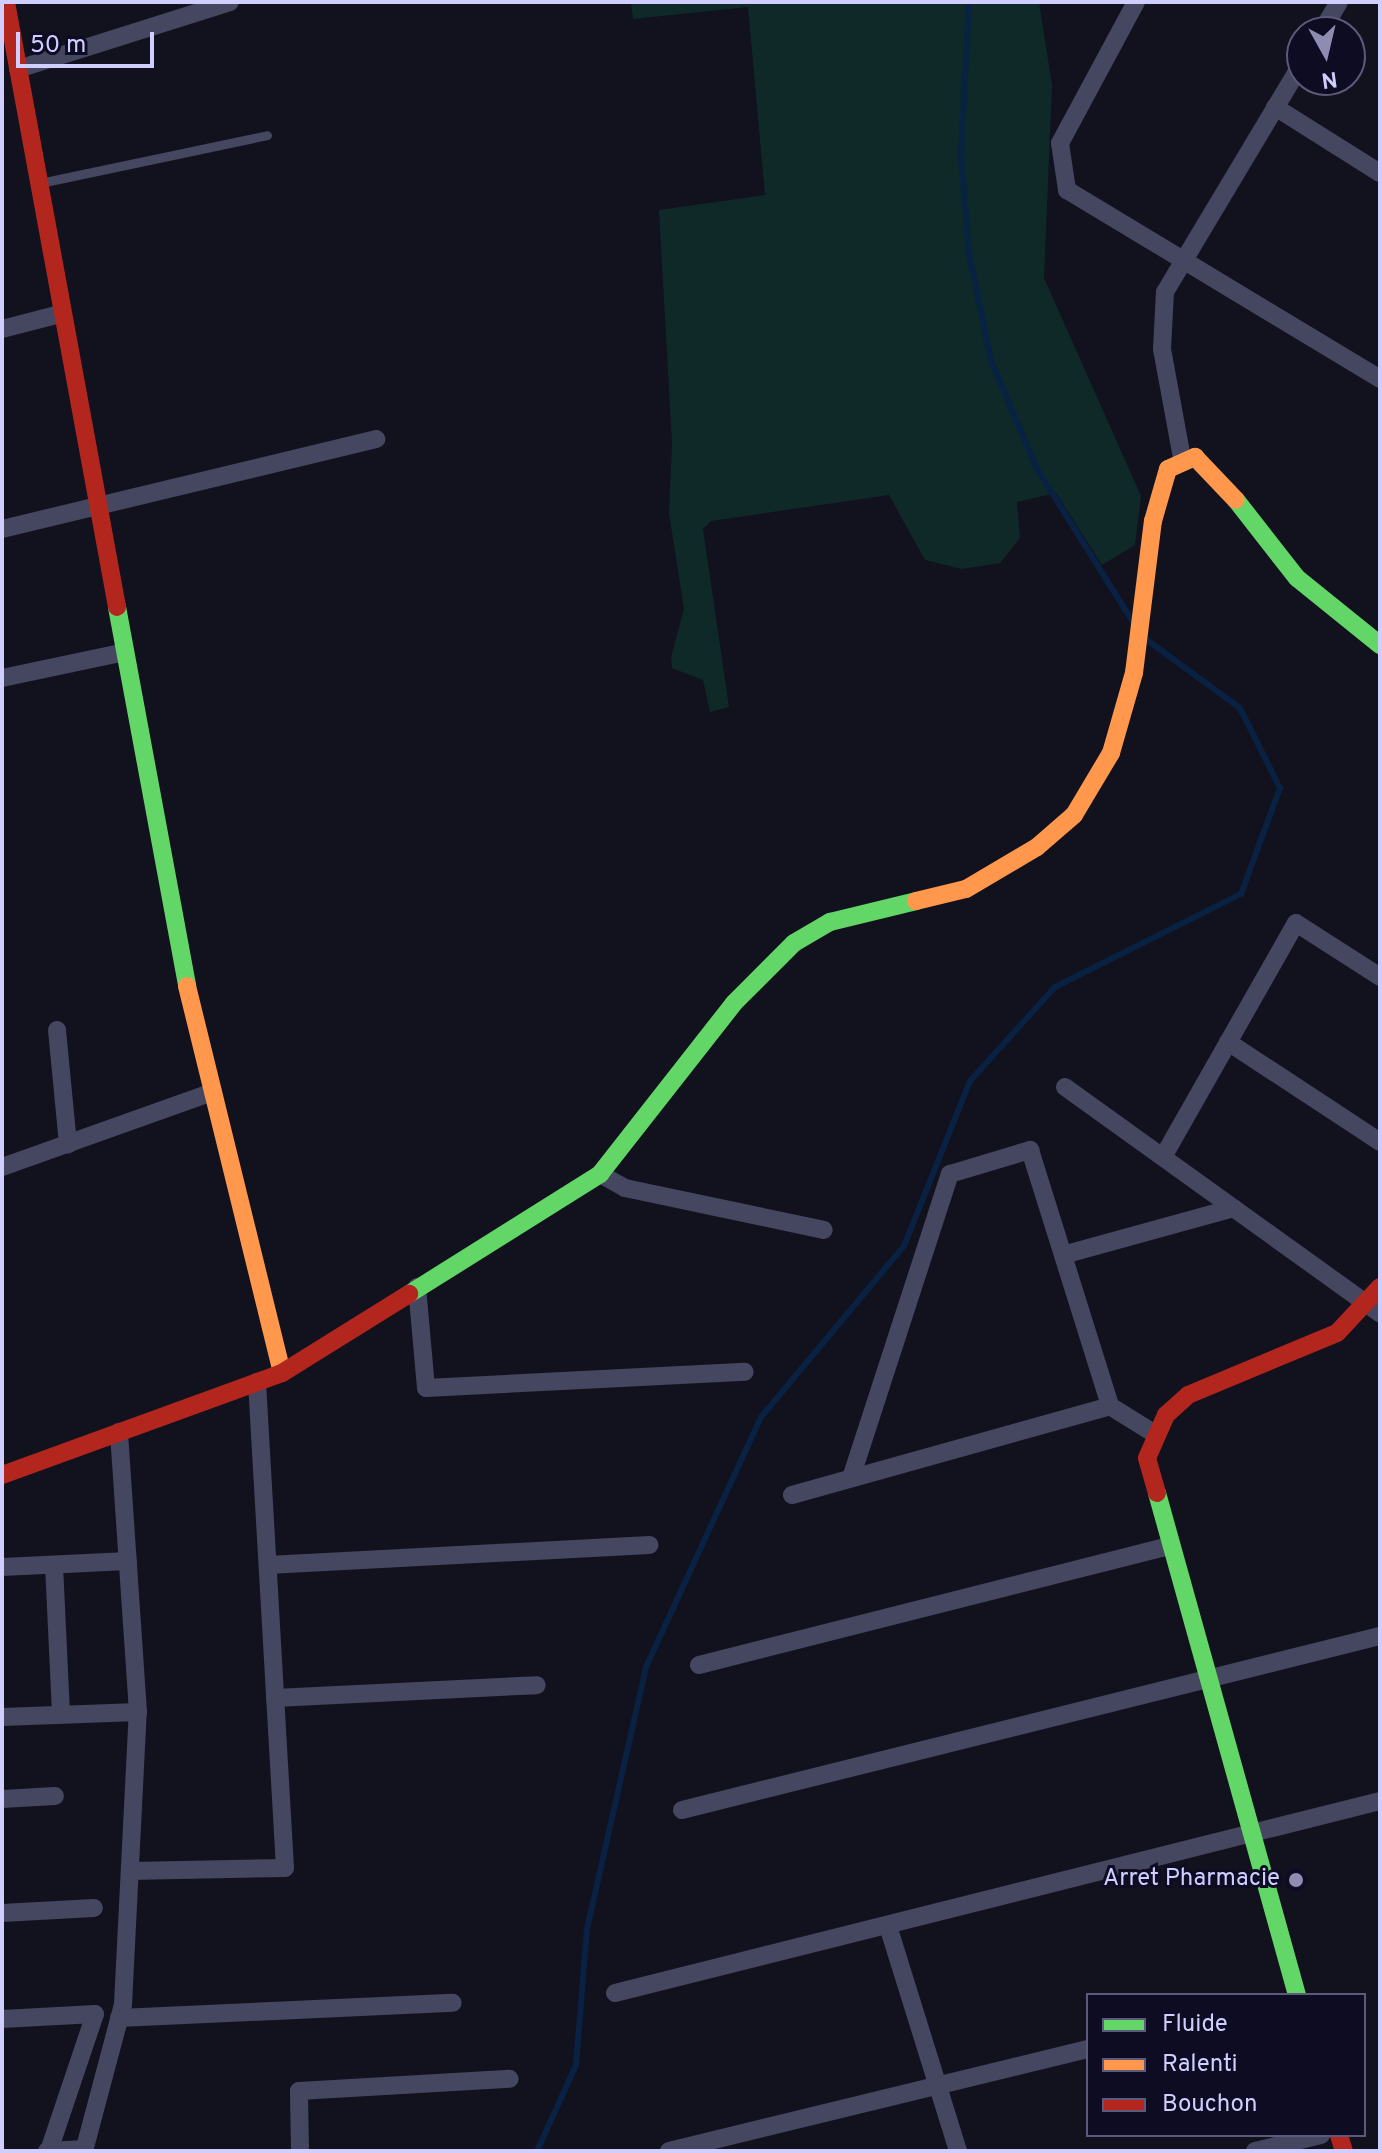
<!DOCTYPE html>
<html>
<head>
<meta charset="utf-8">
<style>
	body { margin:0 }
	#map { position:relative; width:1382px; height:2153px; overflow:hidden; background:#12111e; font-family:Overpass,sans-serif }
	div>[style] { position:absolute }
	.green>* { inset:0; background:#0f2928 }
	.stream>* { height:6px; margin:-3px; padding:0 3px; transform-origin:3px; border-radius:3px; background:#092142 }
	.lane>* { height:9px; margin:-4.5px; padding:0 4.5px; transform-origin:4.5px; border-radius:4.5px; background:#45465f }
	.street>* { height:18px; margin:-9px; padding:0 9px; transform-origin:9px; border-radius:9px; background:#45465f }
	.fast>* { height:18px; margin:-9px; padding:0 9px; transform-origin:9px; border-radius:9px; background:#63d668 }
	.slow>* { height:18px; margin:-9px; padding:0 9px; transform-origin:9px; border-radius:9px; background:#ff974d }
	.jam>* { height:18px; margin:-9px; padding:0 9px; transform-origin:9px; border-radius:9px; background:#b3261e }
	.dots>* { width:22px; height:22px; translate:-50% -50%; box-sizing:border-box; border:4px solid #0e0c23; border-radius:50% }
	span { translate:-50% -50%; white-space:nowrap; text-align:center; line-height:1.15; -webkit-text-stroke:6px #0e0c23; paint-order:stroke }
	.poi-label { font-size:24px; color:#d0ceff }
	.right { translate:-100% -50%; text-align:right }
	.frame { position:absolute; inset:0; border:4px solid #d0ceff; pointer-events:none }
	.legend { position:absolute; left:1086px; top:1993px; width:280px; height:144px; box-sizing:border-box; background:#0e0c23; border:2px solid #5c5a7b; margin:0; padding:10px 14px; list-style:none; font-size:24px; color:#d0ceff }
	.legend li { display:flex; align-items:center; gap:16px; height:40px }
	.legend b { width:40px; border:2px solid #5c5a7b }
	.north { position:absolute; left:1286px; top:16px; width:80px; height:80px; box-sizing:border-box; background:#0e0c23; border:2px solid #5c5a7b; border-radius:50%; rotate:172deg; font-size:22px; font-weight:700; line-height:32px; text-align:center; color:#d0ceff }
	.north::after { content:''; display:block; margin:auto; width:28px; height:36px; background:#8e8cb0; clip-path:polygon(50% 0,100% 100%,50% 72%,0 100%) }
	.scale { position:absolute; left:16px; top:32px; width:138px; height:36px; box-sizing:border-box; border:4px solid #d0ceff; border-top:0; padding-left:10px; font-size:24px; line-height:28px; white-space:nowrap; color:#d0ceff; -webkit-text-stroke:6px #0e0c23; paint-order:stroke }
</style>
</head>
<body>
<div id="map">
	<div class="green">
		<div style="clip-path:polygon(631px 2px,1039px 2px,1052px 85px,1044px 278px,1141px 496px,1135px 545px,1102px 565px,1056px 493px,1017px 502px,1020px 538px,1000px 563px,962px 569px,925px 560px,889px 495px,711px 521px,703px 529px,729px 707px,710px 712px,703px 680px,672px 668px,671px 657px,684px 609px,669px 513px,672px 443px,659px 210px,765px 195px,748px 7px,633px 19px)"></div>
	</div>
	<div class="stream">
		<div style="left:969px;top:2px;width:153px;rotate:93deg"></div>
		<div style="left:961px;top:155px;width:97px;rotate:85.3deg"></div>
		<div style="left:969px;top:252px;width:111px;rotate:78.6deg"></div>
		<div style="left:991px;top:361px;width:117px;rotate:66.9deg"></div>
		<div style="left:1037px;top:469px;width:181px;rotate:57.9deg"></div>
		<div style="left:537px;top:2151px;width:94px;rotate:-65.6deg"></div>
		<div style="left:576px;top:2065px;width:136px;rotate:-85.4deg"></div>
		<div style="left:587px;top:1929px;width:269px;rotate:-77.3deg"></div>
		<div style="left:646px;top:1667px;width:275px;rotate:-65.3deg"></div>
		<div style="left:761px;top:1417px;width:223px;rotate:-50.1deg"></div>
		<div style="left:904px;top:1246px;width:178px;rotate:-68.2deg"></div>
		<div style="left:970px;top:1081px;width:127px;rotate:-47.9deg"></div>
		<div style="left:1055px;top:987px;width:208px;rotate:-26.6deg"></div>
		<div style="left:1241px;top:894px;width:113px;rotate:-69.8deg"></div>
		<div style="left:1280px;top:788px;width:89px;rotate:-116.6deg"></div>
		<div style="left:1240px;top:708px;width:115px;rotate:-143.8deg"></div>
	</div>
	<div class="lane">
		<div style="left:40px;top:183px;width:232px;rotate:-11.9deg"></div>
	</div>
	<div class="street">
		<div style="left:1136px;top:2px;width:160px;rotate:118.3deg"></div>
		<div style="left:1060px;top:143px;width:48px;rotate:81.5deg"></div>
		<div style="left:1067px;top:190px;width:366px;rotate:31.1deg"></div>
		<div style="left:1321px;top:32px;width:35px;rotate:-59deg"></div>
		<div style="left:18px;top:69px;width:222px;rotate:-17.5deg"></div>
		<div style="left:1275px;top:107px;width:124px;rotate:32.2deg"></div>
		<div style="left:2px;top:329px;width:60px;rotate:-14.5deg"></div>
		<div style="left:1182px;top:458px;width:111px;rotate:-100.4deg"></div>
		<div style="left:1162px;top:349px;width:57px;rotate:-87deg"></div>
		<div style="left:1165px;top:292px;width:267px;rotate:-59.1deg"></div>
		<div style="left:2px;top:529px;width:385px;rotate:-13.5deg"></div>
		<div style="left:2px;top:678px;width:126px;rotate:-11.9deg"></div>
		<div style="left:57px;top:1030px;width:115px;rotate:84.5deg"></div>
		<div style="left:1228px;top:1042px;width:182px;rotate:33.3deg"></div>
		<div style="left:1065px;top:1087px;width:388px;rotate:35.7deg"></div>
		<div style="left:1163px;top:1157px;width:269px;rotate:-60.4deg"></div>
		<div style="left:1296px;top:923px;width:100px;rotate:32.7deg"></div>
		<div style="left:2px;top:1167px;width:224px;rotate:-19.6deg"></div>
		<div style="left:600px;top:1174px;width:29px;rotate:29deg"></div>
		<div style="left:625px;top:1188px;width:203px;rotate:11.9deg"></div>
		<div style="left:1063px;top:1255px;width:177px;rotate:-15.4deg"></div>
		<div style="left:417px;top:1287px;width:101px;rotate:84.9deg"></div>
		<div style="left:426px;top:1388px;width:319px;rotate:-2.9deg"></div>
		<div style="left:851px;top:1478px;width:320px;rotate:-72deg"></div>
		<div style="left:950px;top:1174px;width:84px;rotate:-16.7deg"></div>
		<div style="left:1030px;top:1150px;width:268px;rotate:72.6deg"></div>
		<div style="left:1110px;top:1406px;width:53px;rotate:31.9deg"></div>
		<div style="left:792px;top:1495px;width:330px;rotate:-15.6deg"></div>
		<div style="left:54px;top:1565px;width:150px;rotate:87.3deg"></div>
		<div style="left:268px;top:1565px;width:382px;rotate:-3deg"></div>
		<div style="left:2px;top:1567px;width:126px;rotate:-2.7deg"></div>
		<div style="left:699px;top:1665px;width:484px;rotate:-14.2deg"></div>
		<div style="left:275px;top:1698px;width:262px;rotate:-2.8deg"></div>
		<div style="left:2px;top:1717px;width:136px;rotate:-2.1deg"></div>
		<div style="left:2px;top:1799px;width:53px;rotate:-3.2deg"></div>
		<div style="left:682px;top:1810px;width:719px;rotate:-14deg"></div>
		<div style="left:130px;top:1871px;width:155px;rotate:-1.1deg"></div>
		<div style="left:285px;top:1868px;width:487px;rotate:-93.3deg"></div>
		<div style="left:2px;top:1913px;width:92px;rotate:-3.1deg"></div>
		<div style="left:888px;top:1926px;width:236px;rotate:72.7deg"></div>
		<div style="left:615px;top:1993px;width:789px;rotate:-14.09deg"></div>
		<div style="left:119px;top:2018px;width:334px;rotate:-2.6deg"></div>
		<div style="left:2px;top:2019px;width:93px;rotate:-3.1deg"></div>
		<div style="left:95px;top:2014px;width:145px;rotate:108.6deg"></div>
		<div style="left:47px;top:2151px;width:38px;rotate:-3deg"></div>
		<div style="left:84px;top:2151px;width:152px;rotate:-75.1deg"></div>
		<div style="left:123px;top:2004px;width:292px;rotate:-87.1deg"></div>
		<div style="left:138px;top:1712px;width:281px;rotate:-93.9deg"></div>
		<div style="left:300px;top:2151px;width:60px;rotate:-91deg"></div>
		<div style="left:299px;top:2091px;width:211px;rotate:-3.3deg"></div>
		<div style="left:669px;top:2151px;width:431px;rotate:-13.7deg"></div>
		<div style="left:1255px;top:2151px;width:68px;rotate:-13.6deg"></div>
	</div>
	<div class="fast">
		<div style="left:1236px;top:500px;width:99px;rotate:52deg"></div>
		<div style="left:1297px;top:578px;width:107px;rotate:38.9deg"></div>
		<div style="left:117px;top:607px;width:385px;rotate:79.5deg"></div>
		<div style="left:409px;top:1294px;width:226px;rotate:-32.1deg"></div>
		<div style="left:600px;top:1174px;width:217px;rotate:-51.9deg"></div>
		<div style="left:734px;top:1003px;width:85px;rotate:-45deg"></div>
		<div style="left:794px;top:943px;width:42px;rotate:-30.3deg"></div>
		<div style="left:830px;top:922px;width:89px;rotate:-13.7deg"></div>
		<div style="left:1157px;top:1493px;width:521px;rotate:74.42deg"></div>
	</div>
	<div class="slow">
		<div style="left:916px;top:901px;width:51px;rotate:-13.5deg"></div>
		<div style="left:966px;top:889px;width:82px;rotate:-30.6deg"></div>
		<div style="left:1037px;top:847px;width:49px;rotate:-40.9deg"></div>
		<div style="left:1074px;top:815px;width:72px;rotate:-59.2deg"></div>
		<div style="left:1111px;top:753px;width:83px;rotate:-74deg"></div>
		<div style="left:1134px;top:673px;width:153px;rotate:-82.9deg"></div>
		<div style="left:1153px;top:521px;width:54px;rotate:-73.9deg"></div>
		<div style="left:1168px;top:469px;width:30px;rotate:-24deg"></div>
		<div style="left:1195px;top:457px;width:59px;rotate:46.4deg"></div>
		<div style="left:187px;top:986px;width:398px;rotate:76.2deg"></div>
	</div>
	<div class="jam">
		<div style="left:6px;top:2px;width:615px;rotate:79.6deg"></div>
		<div style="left:2px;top:1475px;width:298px;rotate:-20deg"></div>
		<div style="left:282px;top:1373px;width:150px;rotate:-31.9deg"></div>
		<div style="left:1157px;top:1493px;width:36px;rotate:-106deg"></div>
		<div style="left:1147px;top:1458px;width:47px;rotate:-66.2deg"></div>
		<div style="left:1166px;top:1415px;width:30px;rotate:-42deg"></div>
		<div style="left:1188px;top:1395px;width:161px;rotate:-22.6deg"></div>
		<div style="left:1337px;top:1333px;width:63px;rotate:-46.9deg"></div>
		<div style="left:1339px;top:2135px;width:17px;rotate:73deg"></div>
	</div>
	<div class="dots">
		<div style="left:1296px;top:1880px;background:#8e8cb0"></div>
	</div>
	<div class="poi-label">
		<span class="right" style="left:1280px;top:1880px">Arret Pharmacie</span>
	</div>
	<div class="frame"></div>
	<ul class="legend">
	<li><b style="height:10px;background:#63d668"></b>Fluide</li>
	<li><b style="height:10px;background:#ff974d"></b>Ralenti</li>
	<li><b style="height:10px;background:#b3261e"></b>Bouchon</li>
	</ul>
	<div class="north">N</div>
	<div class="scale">50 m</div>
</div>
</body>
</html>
